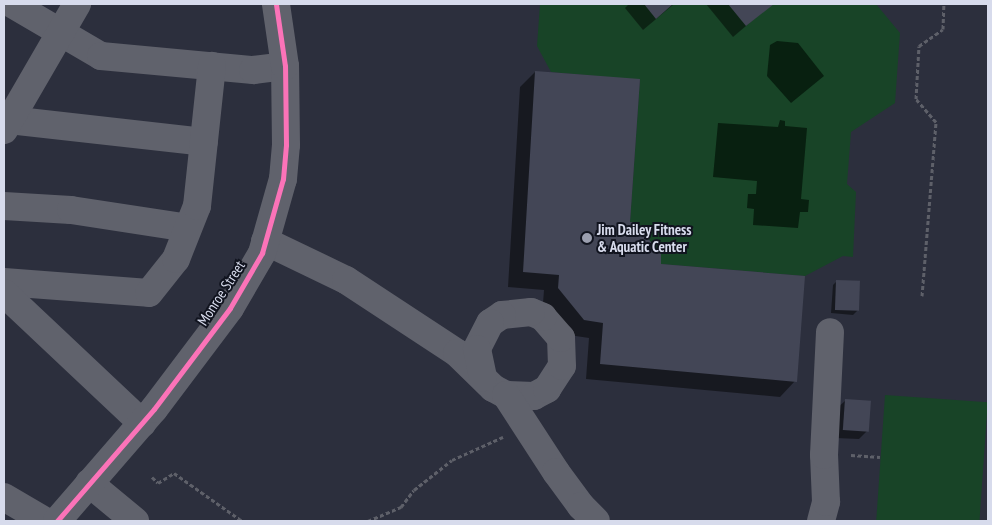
<!DOCTYPE html>
<html>
<head>
<meta charset="utf-8">
<style>
	body { margin:0 }
	#map { position:relative; width:992px; height:525px; overflow:hidden; background:#2c2f3d; font-family:"PT Sans Narrow",sans-serif }
	div>[style] { position:absolute }
	.green>* { inset:0; background:#184427; transform-origin:0 0 }
	.water>* { inset:0; background:#082010 }
	.shadow>* { inset:0; background:#0007 }
	.building>* { inset:0; background:#434656; transform-origin:0 0 }
	.path>* { height:3px; margin-top:-1.5px; transform-origin:0; background:repeating-linear-gradient(90deg,#5e6069 0 4px,transparent 0 6.5px) }
	.minor>* { height:28px; margin:-14px; padding:0 14px; transform-origin:14px; border-radius:14px; background:#60626c }
	.cycleway>* { height:5px; margin:-2.5px; padding:0 2.5px; transform-origin:2.5px; border-radius:2.5px; background:#fb73b8 }
	.dots>* { width:14px; height:14px; translate:-50% -50%; box-sizing:border-box; border:2px solid #11141f; border-radius:50% }
	span { translate:-50% -50%; white-space:nowrap; text-align:center; line-height:1.15; -webkit-text-stroke:4px #11141f; paint-order:stroke }
	.poi-label { font-size:15px; color:#d7dbec; font-weight:700 }
	.left { translate:0 -50%; text-align:left }
	.street-label { font-size:15px; color:#d7dbec }
	.frame { position:absolute; inset:0; border:5px solid #d7dbec; pointer-events:none }
</style>
</head>
<body>
<div id="map">
	<div class="green">
		<div style="clip-path:polygon(540px 4px,876px 4px,900px 33px,895px 103px,851px 132px,847px 184px,856px 192px,853px 257px,843px 256px,805px 276px,661px 264px,661px 254px,635px 223px,630px 222px,640px 80px,551px 72px,537px 46px)"></div>
		<div style="left:885px;top:395px;width:103px;height:126px;rotate:4deg"></div>
	</div>
	<div class="water">
		<div style="clip-path:polygon(777px 41px,798px 43px,824px 76px,791px 103px,767px 76px,770px 45px)"></div>
		<div style="clip-path:polygon(780px 120px,785px 121px,785px 126px,807px 128px,801px 199px,809px 200px,808px 212px,800px 212px,798px 228px,753px 225px,754px 209px,747px 208px,748px 194px,756px 194px,757px 181px,713px 177px,718px 123px,778px 127px)"></div>
	</div>
	<div class="shadow">
		<div style="clip-path:polygon(629px 4px,674px 4px,643px 30px,625px 8px)"></div>
		<div style="clip-path:polygon(706px 4px,772px 4px,733px 37px)"></div>
		<div style="clip-path:polygon(535px 72px,629px 223px,660px 265px,795px 381px,780px 397px,586px 379px,589px 338px,569px 335px,543px 303px,544px 290px,508px 287px,520px 87px)"></div>
		<div style="clip-path:polygon(837px 281px,858px 310px,853px 315px,831px 313px,833px 285px)"></div>
		<div style="clip-path:polygon(845px 401px,868px 430px,859px 439px,835px 438px,836px 409px)"></div>
	</div>
	<div class="building">
		<div style="clip-path:polygon(644px 4px,673px 4px,656px 19px)"></div>
		<div style="clip-path:polygon(728px 4px,774px 4px,746px 26px)"></div>
		<div style="clip-path:polygon(535px 71px,640px 79px,630px 222px,635px 223px,661px 254px,661px 264px,805px 276px,797px 382px,600px 364px,603px 323px,584px 320px,558px 288px,559px 275px,523px 272px)"></div>
		<div style="left:836px;top:280px;width:24px;height:30px;rotate:2deg"></div>
		<div style="left:845px;top:399px;width:26px;height:31px;rotate:4deg"></div>
	</div>
	<div class="path">
		<div style="left:922px;top:296px;width:175px;rotate:-85.4deg"></div>
		<div style="left:936px;top:122px;width:30px;rotate:-131deg"></div>
		<div style="left:916px;top:99px;width:53px;rotate:-86.8deg"></div>
		<div style="left:919px;top:46px;width:29px;rotate:-35deg"></div>
		<div style="left:943px;top:29px;width:25px;rotate:-88deg"></div>
		<div style="left:851px;top:455px;width:29px;rotate:4deg"></div>
		<div style="left:152px;top:477px;width:8px;rotate:45deg"></div>
		<div style="left:158px;top:483px;width:19px;rotate:-32deg"></div>
		<div style="left:174px;top:473px;width:83px;rotate:35.2deg"></div>
		<div style="left:368px;top:521px;width:36px;rotate:-23deg"></div>
		<div style="left:401px;top:507px;width:21px;rotate:-53deg"></div>
		<div style="left:414px;top:490px;width:48px;rotate:-38.3deg"></div>
		<div style="left:452px;top:460px;width:56px;rotate:-24.3deg"></div>
	</div>
	<div class="minor">
		<div style="left:12px;top:4px;width:103px;rotate:30.3deg"></div>
		<div style="left:101px;top:56px;width:153px;rotate:5.3deg"></div>
		<div style="left:253px;top:70px;width:32px;rotate:-7deg"></div>
		<div style="left:9px;top:120px;width:196px;rotate:6.4deg"></div>
		<div style="left:4px;top:130px;width:146px;rotate:-59.9deg"></div>
		<div style="left:4px;top:206px;width:67px;rotate:3.4deg"></div>
		<div style="left:71px;top:210px;width:118px;rotate:8.7deg"></div>
		<div style="left:265px;top:241px;width:90px;rotate:25.7deg"></div>
		<div style="left:346px;top:280px;width:133px;rotate:33.3deg"></div>
		<div style="left:457px;top:353px;width:50px;rotate:44.2deg"></div>
		<div style="left:493px;top:388px;width:15px;rotate:28deg"></div>
		<div style="left:506px;top:395px;width:28px;rotate:2deg"></div>
		<div style="left:534px;top:396px;width:15px;rotate:-28deg"></div>
		<div style="left:547px;top:389px;width:27px;rotate:-57deg"></div>
		<div style="left:562px;top:366px;width:28px;rotate:-92deg"></div>
		<div style="left:561px;top:338px;width:28px;rotate:-131deg"></div>
		<div style="left:543px;top:317px;width:13px;rotate:-157deg"></div>
		<div style="left:531px;top:312px;width:29px;rotate:174deg"></div>
		<div style="left:502px;top:315px;width:14px;rotate:146deg"></div>
		<div style="left:490px;top:323px;width:29px;rotate:117deg"></div>
		<div style="left:477px;top:349px;width:29px;rotate:78deg"></div>
		<div style="left:4px;top:282px;width:145px;rotate:4.3deg"></div>
		<div style="left:149px;top:293px;width:43px;rotate:-51.5deg"></div>
		<div style="left:176px;top:259px;width:57px;rotate:-68.4deg"></div>
		<div style="left:197px;top:206px;width:141px;rotate:-83.9deg"></div>
		<div style="left:4px;top:293px;width:190px;rotate:43.3deg"></div>
		<div style="left:506px;top:395px;width:92px;rotate:57deg"></div>
		<div style="left:556px;top:472px;width:42px;rotate:53.7deg"></div>
		<div style="left:581px;top:506px;width:21px;rotate:45deg"></div>
		<div style="left:89px;top:483px;width:60px;rotate:39.6deg"></div>
		<div style="left:4px;top:497px;width:48px;rotate:30.3deg"></div>
		<div style="left:57px;top:521px;width:148px;rotate:-49.1deg"></div>
		<div style="left:154px;top:409px;width:126px;rotate:-53deg"></div>
		<div style="left:230px;top:308px;width:64px;rotate:-59.8deg"></div>
		<div style="left:262px;top:253px;width:77px;rotate:-74.2deg"></div>
		<div style="left:283px;top:179px;width:34px;rotate:-85deg"></div>
		<div style="left:286px;top:145px;width:79px;rotate:-90.7deg"></div>
		<div style="left:285px;top:66px;width:63px;rotate:-98.3deg"></div>
		<div style="left:821px;top:521px;width:20px;rotate:-75deg"></div>
		<div style="left:826px;top:502px;width:47px;rotate:-92.4deg"></div>
		<div style="left:824px;top:455px;width:123px;rotate:-87.2deg"></div>
	</div>
	<div class="cycleway">
		<div style="left:57px;top:521px;width:148px;rotate:-49.1deg"></div>
		<div style="left:154px;top:409px;width:126px;rotate:-53deg"></div>
		<div style="left:230px;top:308px;width:64px;rotate:-59.8deg"></div>
		<div style="left:262px;top:253px;width:77px;rotate:-74.2deg"></div>
		<div style="left:283px;top:179px;width:34px;rotate:-85deg"></div>
		<div style="left:286px;top:145px;width:79px;rotate:-90.7deg"></div>
		<div style="left:285px;top:66px;width:63px;rotate:-98.3deg"></div>
	</div>
	<div class="dots">
		<div style="left:587px;top:238px;background:#9b9faf"></div>
	</div>
	<div class="poi-label">
		<span class="left" style="left:597px;top:238px">Jim Dailey Fitness<br>&amp; Aquatic Center</span>
	</div>
	<div class="street-label">
		<span style="left:221px;top:293px;rotate:-57deg">Monroe Street</span>
	</div>
	<div class="frame"></div>
</div>
</body>
</html>
